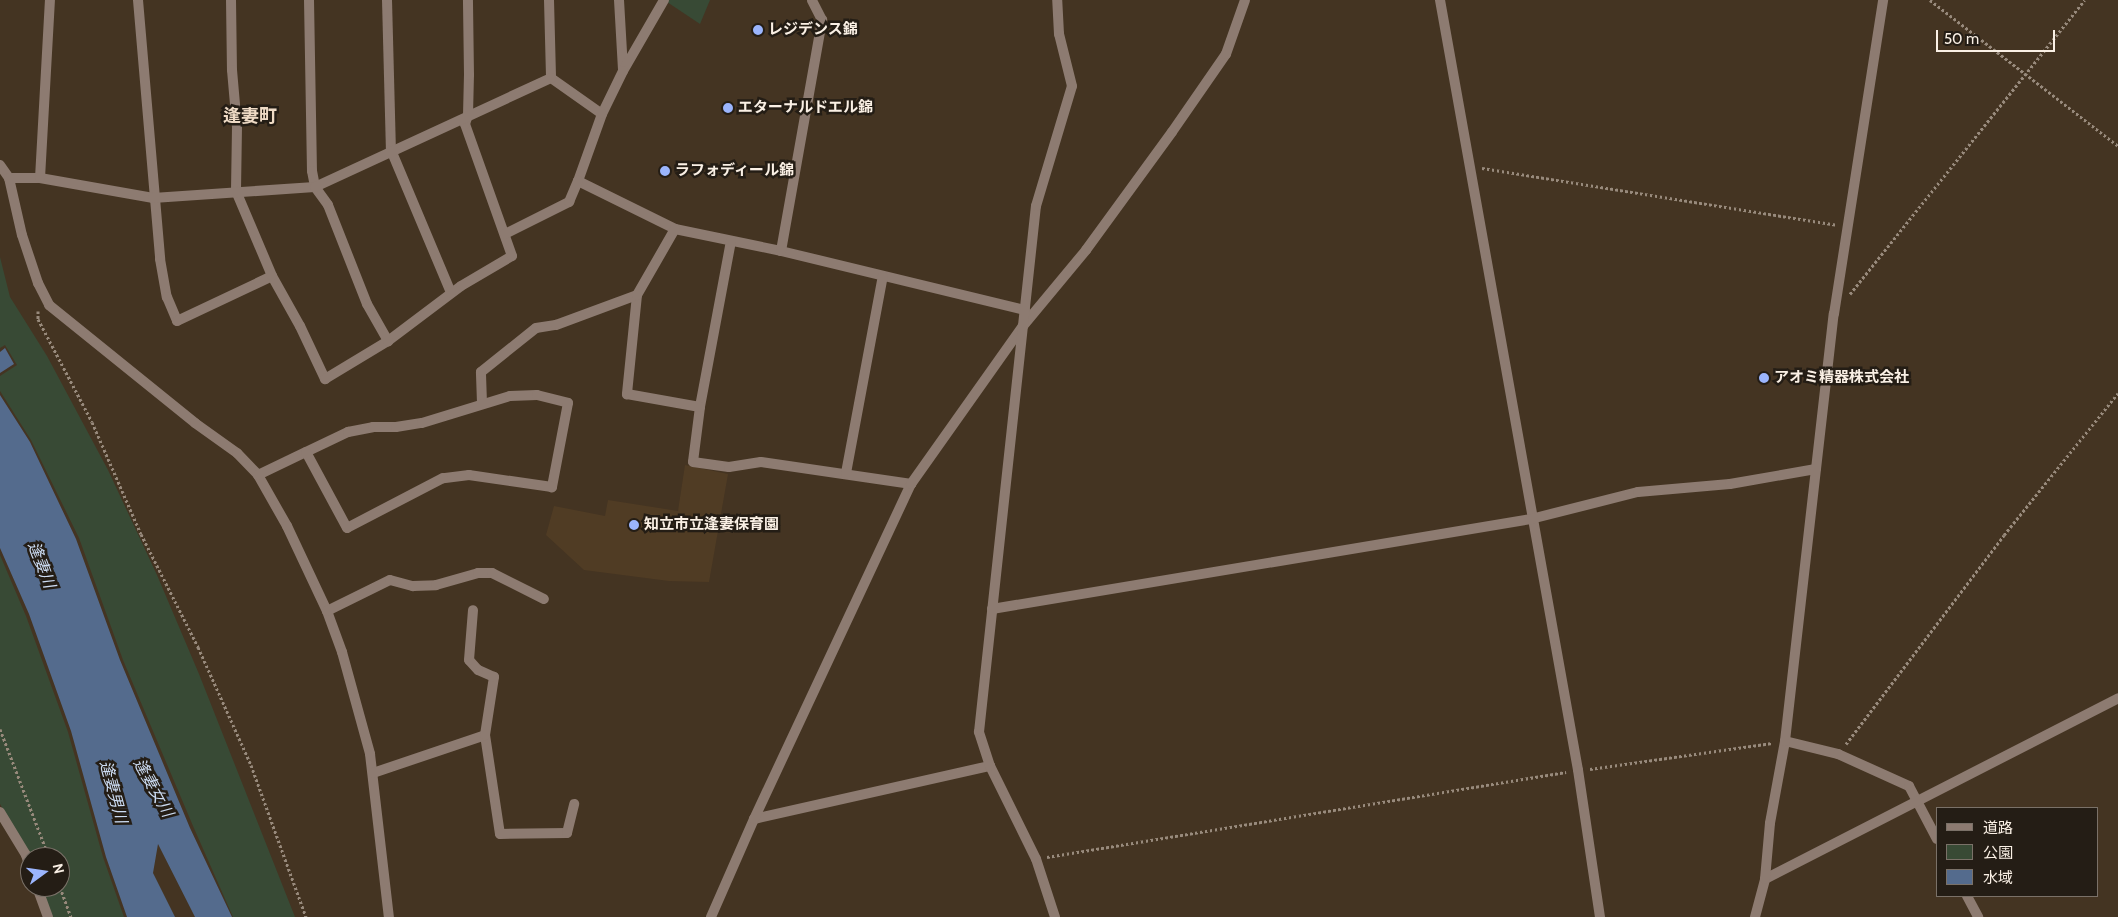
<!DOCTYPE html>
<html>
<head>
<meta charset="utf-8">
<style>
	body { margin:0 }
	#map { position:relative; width:2118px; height:917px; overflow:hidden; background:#443422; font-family:Cabin,"Noto Sans JP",sans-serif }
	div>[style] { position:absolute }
	.built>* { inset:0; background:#503c24 }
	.green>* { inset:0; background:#384a35 }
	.water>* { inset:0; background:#546b8d }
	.path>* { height:3px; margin-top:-1.5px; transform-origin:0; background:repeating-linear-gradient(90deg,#988a7c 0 2.5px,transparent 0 5px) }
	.street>* { height:10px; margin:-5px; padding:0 5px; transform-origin:5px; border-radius:5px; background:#8d7b71 }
	.dots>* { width:14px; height:14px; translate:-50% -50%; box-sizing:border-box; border:2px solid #241d15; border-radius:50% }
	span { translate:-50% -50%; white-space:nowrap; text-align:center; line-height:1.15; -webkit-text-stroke:5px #241d15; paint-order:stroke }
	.poi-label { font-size:15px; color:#faf0e5; font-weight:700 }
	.left { translate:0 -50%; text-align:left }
	.water-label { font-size:16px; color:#ccdcf3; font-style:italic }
	.quarter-label { font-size:18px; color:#eedac5; font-weight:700 }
	.legend { position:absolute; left:1936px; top:807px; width:162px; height:90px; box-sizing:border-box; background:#241d15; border:1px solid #7a7168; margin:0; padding:6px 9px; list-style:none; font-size:15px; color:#faf0e5 }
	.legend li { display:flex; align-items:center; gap:10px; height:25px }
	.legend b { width:25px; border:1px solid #7a7168 }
	.north { position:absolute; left:20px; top:847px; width:50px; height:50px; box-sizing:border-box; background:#241d15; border:1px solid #7a7168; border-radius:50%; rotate:76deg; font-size:14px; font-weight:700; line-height:20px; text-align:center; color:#faf0e5 }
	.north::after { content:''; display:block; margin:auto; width:18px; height:22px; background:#9bb5fd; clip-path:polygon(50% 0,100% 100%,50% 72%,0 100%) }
	.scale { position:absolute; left:1936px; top:30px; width:119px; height:22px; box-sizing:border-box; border:2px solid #faf0e5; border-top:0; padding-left:6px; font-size:15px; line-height:18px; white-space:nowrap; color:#faf0e5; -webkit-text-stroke:4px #241d15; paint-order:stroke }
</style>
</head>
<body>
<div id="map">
	<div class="built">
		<div style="clip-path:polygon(685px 465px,728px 474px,709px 582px,669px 581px,584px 570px,546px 535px,554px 506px,605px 516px,608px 500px,678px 511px)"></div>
	</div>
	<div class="green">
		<div style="clip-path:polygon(668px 0,710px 0,700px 24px,667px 2px)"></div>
		<div style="clip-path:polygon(0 257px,10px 297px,47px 356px,108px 470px,157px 575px,199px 674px,295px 917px,233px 917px,193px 826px,123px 660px,79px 538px,31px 440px,0 391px,0 376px,17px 365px,5px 345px,0 348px)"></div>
		<div style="clip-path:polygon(0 555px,26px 616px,68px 732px,103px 857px,124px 917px,52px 917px,41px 887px,60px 887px,60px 857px,30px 857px,0 804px)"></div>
	</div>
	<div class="water">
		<div style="clip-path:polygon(5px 348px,14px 364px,0 373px,0 352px)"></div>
		<div style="clip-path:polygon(0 395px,30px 442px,76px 539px,120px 660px,190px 828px,232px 917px,195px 917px,158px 844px,153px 873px,175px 917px,127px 917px,106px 857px,71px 731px,29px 614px,0 548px)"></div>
	</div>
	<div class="path">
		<div style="left:1930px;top:0;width:238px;rotate:37.8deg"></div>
		<div style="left:1482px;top:168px;width:359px;rotate:9.1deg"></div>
		<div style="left:1850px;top:294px;width:376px;rotate:-51.4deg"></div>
		<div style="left:38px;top:311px;width:8px;rotate:90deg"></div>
		<div style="left:38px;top:319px;width:116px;rotate:62.3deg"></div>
		<div style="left:92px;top:422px;width:122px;rotate:66.4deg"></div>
		<div style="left:141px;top:534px;width:127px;rotate:63.2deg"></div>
		<div style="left:198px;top:647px;width:129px;rotate:65.8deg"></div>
		<div style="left:251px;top:765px;width:162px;rotate:70.1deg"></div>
		<div style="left:0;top:729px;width:137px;rotate:69.1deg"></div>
		<div style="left:1846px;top:744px;width:262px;rotate:-52.9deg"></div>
		<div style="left:2004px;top:535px;width:182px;rotate:-51.2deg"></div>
		<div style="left:1590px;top:769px;width:184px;rotate:-8.1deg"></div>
		<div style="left:1047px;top:857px;width:526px;rotate:-9.3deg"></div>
		<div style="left:60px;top:887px;width:32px;rotate:70deg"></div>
	</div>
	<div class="street">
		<div style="left:138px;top:0;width:260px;rotate:85.1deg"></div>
		<div style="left:160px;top:259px;width:39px;rotate:80deg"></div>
		<div style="left:167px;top:297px;width:26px;rotate:67deg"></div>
		<div style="left:177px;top:321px;width:105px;rotate:-25.3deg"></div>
		<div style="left:272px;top:276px;width:57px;rotate:60.8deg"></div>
		<div style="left:300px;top:326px;width:59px;rotate:64.7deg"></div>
		<div style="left:325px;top:379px;width:74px;rotate:-31.1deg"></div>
		<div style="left:388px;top:341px;width:91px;rotate:-37deg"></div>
		<div style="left:461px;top:286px;width:59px;rotate:-30.5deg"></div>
		<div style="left:512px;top:256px;width:140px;rotate:-109.6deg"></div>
		<div style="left:465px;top:124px;width:9px;rotate:-72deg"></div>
		<div style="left:468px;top:115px;width:40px;rotate:-88.6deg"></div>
		<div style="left:469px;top:75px;width:75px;rotate:-90.8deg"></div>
		<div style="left:231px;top:0;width:70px;rotate:89.2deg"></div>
		<div style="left:232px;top:70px;width:57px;rotate:85deg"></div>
		<div style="left:237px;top:127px;width:64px;rotate:90.9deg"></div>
		<div style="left:236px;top:191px;width:92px;rotate:67deg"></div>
		<div style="left:309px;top:0;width:171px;rotate:89deg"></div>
		<div style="left:312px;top:171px;width:16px;rotate:79deg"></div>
		<div style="left:315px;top:187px;width:22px;rotate:54deg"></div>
		<div style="left:328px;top:205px;width:106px;rotate:68.5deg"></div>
		<div style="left:367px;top:304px;width:43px;rotate:60.4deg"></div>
		<div style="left:387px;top:0;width:150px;rotate:88.5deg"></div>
		<div style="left:391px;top:150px;width:155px;rotate:67.2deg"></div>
		<div style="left:549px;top:0;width:78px;rotate:88.5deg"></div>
		<div style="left:619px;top:0;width:70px;rotate:86.7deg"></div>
		<div style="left:664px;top:0;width:82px;rotate:120deg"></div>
		<div style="left:623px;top:71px;width:48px;rotate:116deg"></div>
		<div style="left:602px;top:114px;width:71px;rotate:109.7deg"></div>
		<div style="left:578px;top:181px;width:108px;rotate:26.3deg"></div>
		<div style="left:675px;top:229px;width:108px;rotate:11.7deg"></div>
		<div style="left:781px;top:251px;width:251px;rotate:13.6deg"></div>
		<div style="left:1440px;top:0;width:782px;rotate:79.84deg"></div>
		<div style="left:1578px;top:770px;width:149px;rotate:81.5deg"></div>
		<div style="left:551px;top:78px;width:62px;rotate:35.2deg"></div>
		<div style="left:0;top:165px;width:16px;rotate:55deg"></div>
		<div style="left:9px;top:178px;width:58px;rotate:77.2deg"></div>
		<div style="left:22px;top:235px;width:51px;rotate:71.6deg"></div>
		<div style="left:38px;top:283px;width:25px;rotate:63deg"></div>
		<div style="left:49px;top:305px;width:188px;rotate:38.9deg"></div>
		<div style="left:195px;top:423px;width:52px;rotate:35.5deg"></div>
		<div style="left:237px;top:453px;width:30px;rotate:46deg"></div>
		<div style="left:258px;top:475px;width:59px;rotate:60.4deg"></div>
		<div style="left:287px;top:526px;width:94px;rotate:64.8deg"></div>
		<div style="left:327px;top:611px;width:44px;rotate:69.9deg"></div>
		<div style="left:342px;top:652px;width:106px;rotate:74.6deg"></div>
		<div style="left:370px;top:754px;width:164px;rotate:83.4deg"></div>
		<div style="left:9px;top:178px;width:31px"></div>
		<div style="left:40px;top:178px;width:115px;rotate:10deg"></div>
		<div style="left:153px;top:198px;width:162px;rotate:-3.9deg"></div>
		<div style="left:315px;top:187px;width:260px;rotate:-24.8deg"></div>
		<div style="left:40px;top:178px;width:178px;rotate:-86.8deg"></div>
		<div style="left:505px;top:234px;width:72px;rotate:-26.6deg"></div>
		<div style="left:569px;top:202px;width:23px;rotate:-67deg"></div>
		<div style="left:731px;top:241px;width:169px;rotate:100.6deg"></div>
		<div style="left:700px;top:407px;width:55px;rotate:97.3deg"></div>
		<div style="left:693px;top:462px;width:36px;rotate:8deg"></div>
		<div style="left:729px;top:467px;width:32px;rotate:-9deg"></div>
		<div style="left:761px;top:462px;width:152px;rotate:8.3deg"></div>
		<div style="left:781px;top:251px;width:235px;rotate:-79.9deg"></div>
		<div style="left:822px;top:20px;width:22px;rotate:-117deg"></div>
		<div style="left:637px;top:295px;width:100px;rotate:95.8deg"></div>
		<div style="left:627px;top:394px;width:74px;rotate:10.1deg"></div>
		<div style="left:482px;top:403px;width:31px;rotate:-92deg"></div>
		<div style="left:481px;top:372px;width:70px;rotate:-38.7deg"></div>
		<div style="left:536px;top:328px;width:20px;rotate:-9deg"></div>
		<div style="left:556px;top:325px;width:86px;rotate:-20.3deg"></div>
		<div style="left:637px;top:295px;width:76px;rotate:-60.1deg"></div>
		<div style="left:846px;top:473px;width:200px;rotate:-79.4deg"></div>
		<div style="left:258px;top:475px;width:53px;rotate:-25.6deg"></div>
		<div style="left:306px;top:452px;width:47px;rotate:-25.5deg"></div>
		<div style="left:348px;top:432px;width:25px;rotate:-11deg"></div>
		<div style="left:373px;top:427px;width:23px"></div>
		<div style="left:396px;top:427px;width:26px;rotate:-9deg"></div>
		<div style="left:422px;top:423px;width:92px;rotate:-17.1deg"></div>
		<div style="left:510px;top:396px;width:27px;rotate:-2deg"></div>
		<div style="left:537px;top:395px;width:32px;rotate:14deg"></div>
		<div style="left:568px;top:403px;width:86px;rotate:100.8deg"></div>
		<div style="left:552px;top:487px;width:84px;rotate:-171.8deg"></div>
		<div style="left:469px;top:475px;width:26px;rotate:173deg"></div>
		<div style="left:443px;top:478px;width:108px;rotate:152.5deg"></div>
		<div style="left:347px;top:528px;width:86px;rotate:-118.3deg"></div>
		<div style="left:992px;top:609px;width:546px;rotate:-9.48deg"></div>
		<div style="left:1531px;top:519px;width:110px;rotate:-14.2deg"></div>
		<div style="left:1638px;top:492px;width:92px;rotate:-5deg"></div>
		<div style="left:1730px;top:484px;width:87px;rotate:-9.9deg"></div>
		<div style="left:327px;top:611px;width:70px;rotate:-26.2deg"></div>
		<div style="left:390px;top:580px;width:24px;rotate:15deg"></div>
		<div style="left:413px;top:586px;width:23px;rotate:-2deg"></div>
		<div style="left:436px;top:585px;width:44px;rotate:-15.9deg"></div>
		<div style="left:478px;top:573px;width:14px"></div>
		<div style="left:492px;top:573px;width:58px;rotate:26.6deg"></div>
		<div style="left:485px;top:735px;width:100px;rotate:81.4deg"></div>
		<div style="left:500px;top:834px;width:67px;rotate:-0.9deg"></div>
		<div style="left:567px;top:833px;width:30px;rotate:-76deg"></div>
		<div style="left:1785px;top:741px;width:55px;rotate:13.8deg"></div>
		<div style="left:1838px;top:754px;width:78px;rotate:24.3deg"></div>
		<div style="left:1909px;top:786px;width:60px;rotate:62.2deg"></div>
		<div style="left:373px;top:773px;width:118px;rotate:-18.7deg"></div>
		<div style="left:485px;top:735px;width:59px;rotate:-81.2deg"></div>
		<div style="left:494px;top:677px;width:17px;rotate:-156deg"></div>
		<div style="left:478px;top:670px;width:13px;rotate:-132deg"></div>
		<div style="left:469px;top:660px;width:50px;rotate:-85.4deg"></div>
		<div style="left:0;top:812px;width:50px;rotate:58.8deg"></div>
		<div style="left:26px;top:855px;width:13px;rotate:72deg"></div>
		<div style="left:754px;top:819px;width:242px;rotate:-12.7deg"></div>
		<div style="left:1765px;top:879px;width:397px;rotate:-27.1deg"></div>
		<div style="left:37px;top:887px;width:32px;rotate:70deg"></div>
		<div style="left:1967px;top:896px;width:24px;rotate:62deg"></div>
		<div style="left:711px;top:917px;width:107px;rotate:-66.3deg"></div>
		<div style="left:754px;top:819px;width:370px;rotate:-64.9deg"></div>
		<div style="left:911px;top:484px;width:194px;rotate:-54.7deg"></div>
		<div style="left:1023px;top:326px;width:99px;rotate:-50.3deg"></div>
		<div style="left:1086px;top:250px;width:146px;rotate:-53.9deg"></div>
		<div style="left:1172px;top:132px;width:95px;rotate:-55.3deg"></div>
		<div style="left:1226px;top:54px;width:57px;rotate:-70.6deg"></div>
		<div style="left:1055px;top:917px;width:61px;rotate:-108.1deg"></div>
		<div style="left:1036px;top:859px;width:104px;rotate:-116.3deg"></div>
		<div style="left:990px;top:766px;width:36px;rotate:-108deg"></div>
		<div style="left:979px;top:732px;width:529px;rotate:-83.82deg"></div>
		<div style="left:1036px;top:206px;width:125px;rotate:-73.3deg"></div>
		<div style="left:1072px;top:86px;width:54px;rotate:-104deg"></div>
		<div style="left:1059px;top:34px;width:34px;rotate:-93deg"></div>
		<div style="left:1755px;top:917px;width:39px;rotate:-75deg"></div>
		<div style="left:1765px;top:879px;width:56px;rotate:-84.9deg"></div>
		<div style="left:1770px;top:823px;width:83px;rotate:-79.6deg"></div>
		<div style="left:1785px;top:741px;width:430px;rotate:-83.5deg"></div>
		<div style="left:1834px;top:314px;width:318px;rotate:-81.1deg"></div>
	</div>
	<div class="dots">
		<div style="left:758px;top:30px;background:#9bb5fd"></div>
		<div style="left:728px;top:108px;background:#9bb5fd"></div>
		<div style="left:665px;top:171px;background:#9bb5fd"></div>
		<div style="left:1764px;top:378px;background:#9bb5fd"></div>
		<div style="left:634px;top:525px;background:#9bb5fd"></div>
	</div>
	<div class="poi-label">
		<span class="left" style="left:768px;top:30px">レジデンス錦</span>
		<span class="left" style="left:738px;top:108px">エターナルドエル錦</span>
		<span class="left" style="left:675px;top:171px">ラフォディール錦</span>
		<span class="left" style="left:1774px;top:378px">アオミ精器株式会社</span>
		<span class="left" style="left:644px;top:525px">知立市立逢妻保育園</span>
	</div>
	<div class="water-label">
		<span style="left:41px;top:565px;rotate:69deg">逢妻川</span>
		<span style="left:153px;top:788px;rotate:61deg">逢妻女川</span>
		<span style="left:113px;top:792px;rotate:75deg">逢妻男川</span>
	</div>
	<div class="quarter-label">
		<span style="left:250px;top:116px">逢妻町</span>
	</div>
	<ul class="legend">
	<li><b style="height:6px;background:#8d7b71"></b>道路</li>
	<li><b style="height:14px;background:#384a35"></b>公園</li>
	<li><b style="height:14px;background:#546b8d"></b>水域</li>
	</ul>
	<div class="north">N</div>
	<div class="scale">50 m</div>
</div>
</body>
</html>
